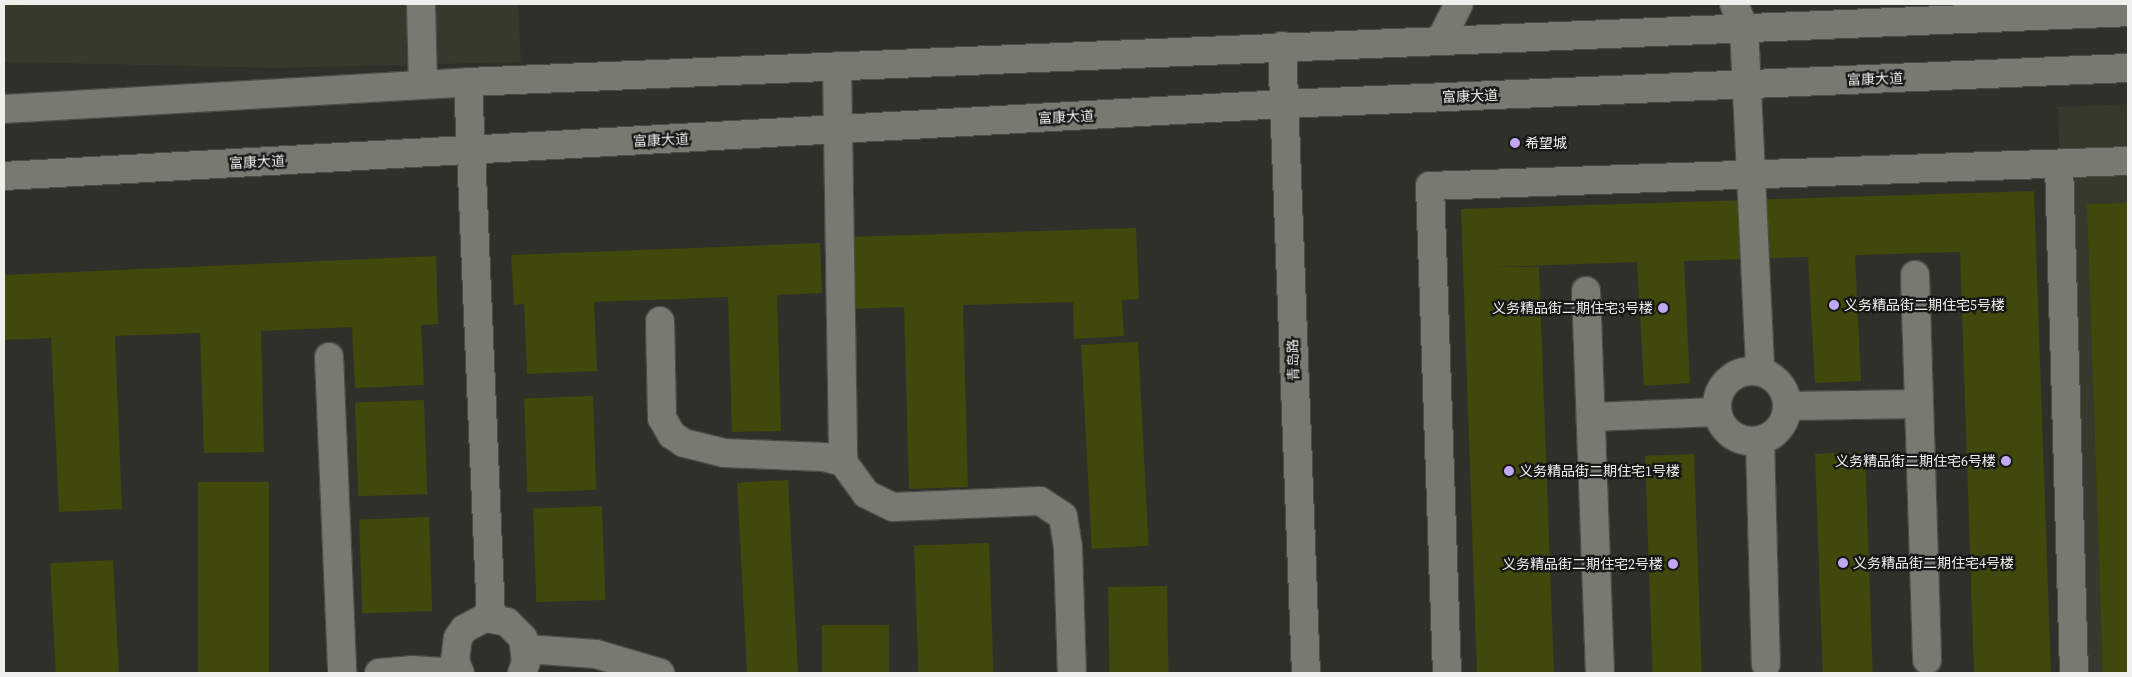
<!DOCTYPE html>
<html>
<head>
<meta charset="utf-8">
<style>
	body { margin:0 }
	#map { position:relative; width:2132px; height:677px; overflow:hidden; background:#2f3029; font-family:"Source Serif 4","Noto Sans SC",serif }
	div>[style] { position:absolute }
	.built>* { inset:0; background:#36392c }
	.building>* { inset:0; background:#40480c; transform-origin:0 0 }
	.roads { filter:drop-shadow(1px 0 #4b4c46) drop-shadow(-1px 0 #4b4c46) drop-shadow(0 1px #4b4c46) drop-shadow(0 -1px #4b4c46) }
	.minor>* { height:28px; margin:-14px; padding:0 14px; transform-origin:14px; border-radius:14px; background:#787a72 }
	.minor>.ring { margin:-14px; padding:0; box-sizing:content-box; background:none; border:28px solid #787a72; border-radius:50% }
	.dots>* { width:14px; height:14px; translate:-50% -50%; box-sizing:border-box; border:2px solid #171815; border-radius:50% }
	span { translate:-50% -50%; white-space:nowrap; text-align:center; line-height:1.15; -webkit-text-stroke:4.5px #171815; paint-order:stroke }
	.street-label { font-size:14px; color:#eff0eb }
	.poi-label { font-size:14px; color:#eff0eb }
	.left { translate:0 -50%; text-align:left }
	.right { translate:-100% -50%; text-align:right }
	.frame { position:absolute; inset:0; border:5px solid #eff0eb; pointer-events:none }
</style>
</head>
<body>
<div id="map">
	<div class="built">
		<div style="clip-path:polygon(4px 4px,518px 4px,521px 62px,278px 68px,4px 62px)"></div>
		<div style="clip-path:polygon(2128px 104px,2128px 673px,2074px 673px,2058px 107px)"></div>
	</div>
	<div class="building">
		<div style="clip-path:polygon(4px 4px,34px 4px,34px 5px,4px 6px)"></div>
		<div style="clip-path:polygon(2034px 191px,2051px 673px,1974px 673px,1960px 252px,1855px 255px,1861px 381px,1815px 383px,1808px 257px,1684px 261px,1690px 383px,1644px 386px,1637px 262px,1494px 267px,1539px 267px,1554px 673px,1477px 673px,1461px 209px)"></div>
		<div style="clip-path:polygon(2128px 203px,2128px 673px,2103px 673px,2087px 204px)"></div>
		<div style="clip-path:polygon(1136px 228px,1139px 299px,1122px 300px,1124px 336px,1074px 339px,1073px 302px,963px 305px,968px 487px,909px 489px,904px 307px,849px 309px,846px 237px)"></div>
		<div style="clip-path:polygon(820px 243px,822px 293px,777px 295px,781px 431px,732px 432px,728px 297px,594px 302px,597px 371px,527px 374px,524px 304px,514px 305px,511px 255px)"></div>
		<div style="clip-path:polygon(436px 256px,438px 324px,421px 325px,424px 385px,355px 388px,352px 327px,261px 331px,264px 452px,204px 453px,200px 333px,115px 336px,122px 509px,59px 512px,51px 338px,4px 340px,4px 275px)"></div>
		<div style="left:1138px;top:342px;width:204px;height:57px;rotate:87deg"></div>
		<div style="left:593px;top:396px;width:94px;height:69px;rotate:88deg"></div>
		<div style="left:424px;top:400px;width:94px;height:69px;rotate:88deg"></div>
		<div style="left:1865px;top:452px;width:221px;height:50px;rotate:88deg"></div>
		<div style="left:1694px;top:454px;width:219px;height:49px;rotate:88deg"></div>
		<div style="left:788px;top:480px;width:192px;height:51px;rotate:87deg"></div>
		<div style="left:198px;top:482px;width:71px;height:191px"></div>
		<div style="left:602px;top:506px;width:94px;height:69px;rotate:88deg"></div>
		<div style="left:429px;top:517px;width:94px;height:70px;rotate:88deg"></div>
		<div style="left:989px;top:543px;width:130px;height:75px;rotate:88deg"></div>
		<div style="left:113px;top:560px;width:113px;height:63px;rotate:87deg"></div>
		<div style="left:1167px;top:586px;width:87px;height:59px;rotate:89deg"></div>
		<div style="left:822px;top:625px;width:67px;height:48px"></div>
	</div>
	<div class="roads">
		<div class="minor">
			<div style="left:421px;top:4px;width:80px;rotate:88.6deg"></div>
			<div style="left:1734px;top:4px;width:25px;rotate:67deg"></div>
			<div style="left:1744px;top:27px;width:344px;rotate:87.3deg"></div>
			<div style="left:1441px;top:39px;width:39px;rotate:-63deg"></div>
			<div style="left:1282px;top:46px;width:627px;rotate:87.81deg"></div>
			<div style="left:837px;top:66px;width:396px;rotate:89.1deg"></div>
			<div style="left:468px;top:82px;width:536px;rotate:87.54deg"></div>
			<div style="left:4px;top:109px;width:465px;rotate:-3.3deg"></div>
			<div style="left:468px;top:82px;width:1661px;rotate:-2.41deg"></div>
			<div style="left:2059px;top:164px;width:509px;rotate:88.31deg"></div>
			<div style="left:4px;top:176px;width:1281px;rotate:-3.22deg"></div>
			<div style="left:1283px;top:104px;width:846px;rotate:-2.44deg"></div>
			<div style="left:1915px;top:275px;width:385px;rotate:88.2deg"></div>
			<div style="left:1586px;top:291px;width:382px;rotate:87.9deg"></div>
			<div style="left:660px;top:321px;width:97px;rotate:88.8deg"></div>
			<div style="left:662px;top:418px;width:20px;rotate:60deg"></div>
			<div style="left:672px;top:435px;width:14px;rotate:34deg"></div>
			<div style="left:684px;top:443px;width:41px;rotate:14deg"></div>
			<div style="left:724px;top:453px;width:100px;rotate:2.3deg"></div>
			<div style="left:824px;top:457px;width:20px;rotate:15deg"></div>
			<div style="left:843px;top:462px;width:39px;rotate:54deg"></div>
			<div style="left:866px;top:494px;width:30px;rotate:26deg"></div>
			<div style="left:893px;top:507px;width:147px;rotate:-2.3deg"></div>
			<div style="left:1040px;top:501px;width:27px;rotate:33deg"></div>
			<div style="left:1063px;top:516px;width:32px;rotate:81deg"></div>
			<div style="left:1068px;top:548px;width:125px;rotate:88.2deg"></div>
			<div style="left:329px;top:357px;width:316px;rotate:87.6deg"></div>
			<div class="ring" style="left:1717px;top:371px;width:42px;height:42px"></div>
			<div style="left:1788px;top:406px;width:131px;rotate:-0.9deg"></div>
			<div style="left:1591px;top:417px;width:125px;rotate:-2.3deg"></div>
			<div style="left:1760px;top:441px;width:223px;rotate:88.5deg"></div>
			<div style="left:527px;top:649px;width:69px;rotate:4.1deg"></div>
			<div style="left:596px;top:654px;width:67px;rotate:16.5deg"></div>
			<div style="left:379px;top:673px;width:32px;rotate:-5deg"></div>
			<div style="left:411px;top:670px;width:48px;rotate:3.6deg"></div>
			<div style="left:460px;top:673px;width:13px;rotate:-113deg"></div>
			<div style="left:455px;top:661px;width:23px;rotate:-83deg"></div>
			<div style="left:458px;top:638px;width:11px;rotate:-56deg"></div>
			<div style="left:464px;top:629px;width:24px;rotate:-28deg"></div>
			<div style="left:485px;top:618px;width:22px;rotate:10deg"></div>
			<div style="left:507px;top:622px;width:23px;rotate:45deg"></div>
			<div style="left:523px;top:638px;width:24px;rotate:83deg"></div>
			<div style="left:526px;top:662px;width:12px;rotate:110deg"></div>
			<div style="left:1447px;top:673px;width:487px;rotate:-92deg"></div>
			<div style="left:1430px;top:186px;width:698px;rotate:-2.05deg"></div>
		</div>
	</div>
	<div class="dots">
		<div style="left:1515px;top:143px;background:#c1a8f3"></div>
		<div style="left:1834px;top:305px;background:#c1a8f3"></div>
		<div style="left:1663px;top:308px;background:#c1a8f3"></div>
		<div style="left:2006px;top:461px;background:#c1a8f3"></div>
		<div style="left:1509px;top:471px;background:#c1a8f3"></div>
		<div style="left:1843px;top:563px;background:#c1a8f3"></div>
		<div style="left:1673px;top:564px;background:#c1a8f3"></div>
	</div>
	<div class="street-label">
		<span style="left:1875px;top:79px;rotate:-2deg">富康大道</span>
		<span style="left:1470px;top:96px;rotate:-2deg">富康大道</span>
		<span style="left:1066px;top:117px;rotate:-3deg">富康大道</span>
		<span style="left:661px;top:140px;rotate:-3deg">富康大道</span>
		<span style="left:257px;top:162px;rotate:-3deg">富康大道</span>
		<span style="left:1293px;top:360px;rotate:-92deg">青岛路</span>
	</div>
	<div class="poi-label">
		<span class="left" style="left:1525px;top:143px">希望城</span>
		<span class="left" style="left:1844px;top:305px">义务精品街二期住宅5号楼</span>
		<span class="right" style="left:1653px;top:308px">义务精品街二期住宅3号楼</span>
		<span class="right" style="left:1996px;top:461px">义务精品街二期住宅6号楼</span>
		<span class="left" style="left:1519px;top:471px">义务精品街二期住宅1号楼</span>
		<span class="left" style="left:1853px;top:563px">义务精品街二期住宅4号楼</span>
		<span class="right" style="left:1663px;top:564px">义务精品街二期住宅2号楼</span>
	</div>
	<div class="frame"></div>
</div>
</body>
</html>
